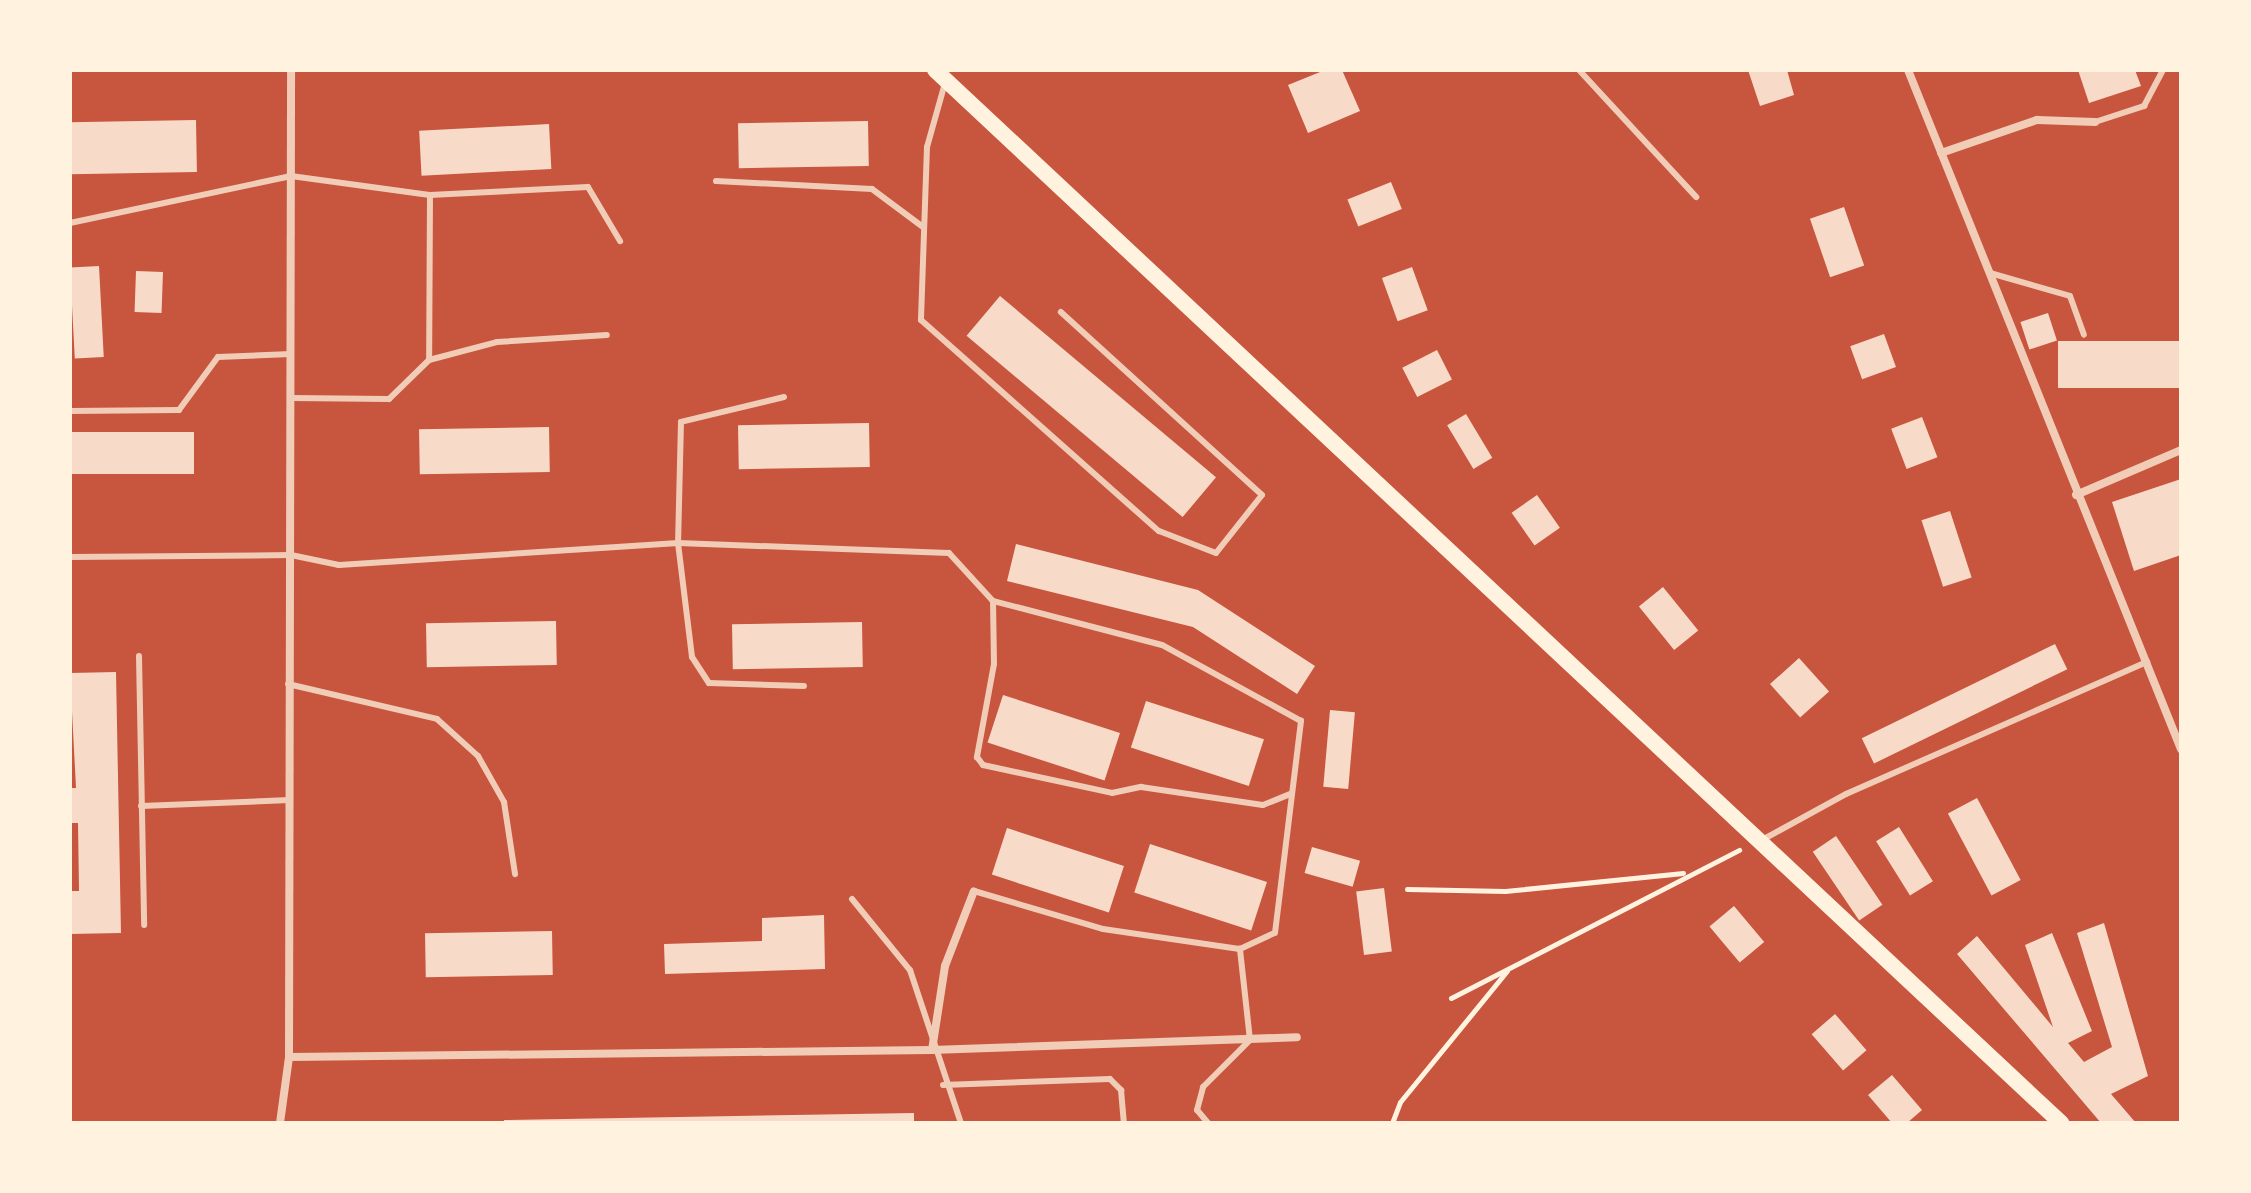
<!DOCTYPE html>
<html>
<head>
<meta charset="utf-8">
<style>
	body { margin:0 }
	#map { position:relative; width:2251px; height:1193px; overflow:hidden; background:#c8553d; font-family:Overpass,sans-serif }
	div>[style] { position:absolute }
	.building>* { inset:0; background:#f7dbc8; transform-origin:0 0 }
	.path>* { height:5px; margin:-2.5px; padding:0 2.5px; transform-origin:2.5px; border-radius:2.5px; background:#fff3e0 }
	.service>* { height:6px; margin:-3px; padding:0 3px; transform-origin:3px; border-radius:3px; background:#f1ccb7 }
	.minor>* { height:8px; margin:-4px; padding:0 4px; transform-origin:4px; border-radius:4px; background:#f1ccb7 }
	.secondary>* { height:16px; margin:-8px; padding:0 8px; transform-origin:8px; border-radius:8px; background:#fff3e0 }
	span { translate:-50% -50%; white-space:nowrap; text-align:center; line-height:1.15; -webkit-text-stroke:6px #fff3e0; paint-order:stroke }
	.frame { position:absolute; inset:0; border:72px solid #fff3e0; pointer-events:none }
</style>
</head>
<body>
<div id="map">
	<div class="building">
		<div style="clip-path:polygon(1325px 70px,1342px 70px,1360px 111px,1308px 133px,1288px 85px)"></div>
		<div style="clip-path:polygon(1748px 70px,1787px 70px,1794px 95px,1760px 106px)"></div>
		<div style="clip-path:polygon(2078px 70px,2135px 70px,2141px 86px,2089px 103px)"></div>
		<div style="left:196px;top:120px;width:52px;height:126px;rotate:89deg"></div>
		<div style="left:868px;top:121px;width:45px;height:130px;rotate:89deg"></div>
		<div style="left:549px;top:124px;width:45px;height:130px;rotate:87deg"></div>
		<div style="left:1391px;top:182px;width:29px;height:47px;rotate:68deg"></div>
		<div style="left:1844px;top:207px;width:62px;height:36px;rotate:71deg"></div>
		<div style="left:99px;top:266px;width:91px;height:29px;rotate:87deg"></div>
		<div style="left:1412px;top:267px;width:46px;height:32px;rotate:70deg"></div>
		<div style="left:136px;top:271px;width:27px;height:41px;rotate:2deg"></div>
		<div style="left:1000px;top:296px;width:282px;height:52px;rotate:40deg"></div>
		<div style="left:2048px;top:313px;width:29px;height:29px;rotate:72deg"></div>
		<div style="left:1884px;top:334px;width:35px;height:36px;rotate:70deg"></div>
		<div style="left:2181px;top:341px;width:47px;height:123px;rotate:90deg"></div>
		<div style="left:1437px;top:350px;width:33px;height:39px;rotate:63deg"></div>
		<div style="left:1466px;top:414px;width:51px;height:22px;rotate:59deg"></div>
		<div style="left:1922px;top:417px;width:43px;height:33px;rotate:69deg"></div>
		<div style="left:869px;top:423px;width:44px;height:131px;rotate:89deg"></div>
		<div style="left:549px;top:427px;width:45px;height:130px;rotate:89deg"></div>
		<div style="left:194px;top:432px;width:42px;height:124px;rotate:90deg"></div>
		<div style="clip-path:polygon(2181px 479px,2181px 555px,2134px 571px,2112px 502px)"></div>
		<div style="left:1537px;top:495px;width:40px;height:31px;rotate:55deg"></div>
		<div style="left:1950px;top:511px;width:70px;height:30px;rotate:72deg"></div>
		<div style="clip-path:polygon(1016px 544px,1198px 590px,1315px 666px,1297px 694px,1193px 627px,1007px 581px)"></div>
		<div style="left:1663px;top:587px;width:56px;height:31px;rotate:51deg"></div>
		<div style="left:556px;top:621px;width:44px;height:130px;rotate:89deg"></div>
		<div style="left:862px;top:622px;width:45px;height:130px;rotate:89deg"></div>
		<div style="left:2055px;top:644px;width:28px;height:215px;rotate:64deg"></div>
		<div style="left:1799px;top:658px;width:45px;height:39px;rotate:48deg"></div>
		<div style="clip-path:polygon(116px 672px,121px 933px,70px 934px,70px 891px,79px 891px,78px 823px,70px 823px,70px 788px,76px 788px,70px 673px)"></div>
		<div style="left:1003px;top:695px;width:123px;height:50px;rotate:18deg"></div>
		<div style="left:1146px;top:701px;width:124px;height:49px;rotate:18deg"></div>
		<div style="left:1330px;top:710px;width:25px;height:77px;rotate:5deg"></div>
		<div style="left:1977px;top:798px;width:93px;height:33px;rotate:62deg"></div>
		<div style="left:1899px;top:827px;width:64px;height:27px;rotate:58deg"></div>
		<div style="left:1007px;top:828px;width:123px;height:49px;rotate:18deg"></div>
		<div style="left:1836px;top:836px;width:83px;height:28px;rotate:56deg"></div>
		<div style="left:1150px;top:844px;width:123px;height:51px;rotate:18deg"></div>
		<div style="left:1312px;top:847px;width:50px;height:27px;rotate:16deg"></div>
		<div style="left:1384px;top:888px;width:64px;height:28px;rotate:83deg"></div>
		<div style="left:1734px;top:906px;width:47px;height:32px;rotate:50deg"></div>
		<div style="clip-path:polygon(824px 915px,825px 969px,665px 974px,664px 944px,762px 941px,762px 918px)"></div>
		<div style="clip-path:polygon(2104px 923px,2148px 1076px,2111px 1094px,2136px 1123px,2101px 1123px,1957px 954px,1977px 936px,2053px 1027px,2025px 945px,2052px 933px,2092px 1031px,2068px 1043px,2084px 1062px,2112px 1047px,2077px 933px)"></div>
		<div style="left:552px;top:931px;width:44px;height:127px;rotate:89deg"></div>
		<div style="left:1835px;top:1014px;width:48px;height:31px;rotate:49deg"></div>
		<div style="clip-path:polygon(1892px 1075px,1922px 1110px,1907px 1123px,1892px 1123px,1868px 1095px)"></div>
		<div style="clip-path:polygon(914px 1113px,914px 1123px,504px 1123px,504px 1120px)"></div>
	</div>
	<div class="path">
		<div style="left:1407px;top:889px;width:98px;rotate:1.2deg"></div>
		<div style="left:1505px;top:891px;width:179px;rotate:-5.8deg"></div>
		<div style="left:1451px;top:998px;width:324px;rotate:-27.2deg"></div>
		<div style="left:1392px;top:1123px;width:22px;rotate:-69deg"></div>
		<div style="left:1400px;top:1102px;width:169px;rotate:-50.8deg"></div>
	</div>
	<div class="service">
		<div style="left:1579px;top:70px;width:173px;rotate:47.3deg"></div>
		<div style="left:945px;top:83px;width:66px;rotate:105.7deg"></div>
		<div style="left:927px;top:147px;width:173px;rotate:92deg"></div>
		<div style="left:921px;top:320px;width:318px;rotate:41.6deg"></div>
		<div style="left:1159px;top:531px;width:61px;rotate:21.1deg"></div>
		<div style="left:1216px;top:553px;width:74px;rotate:-51.6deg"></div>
		<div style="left:1262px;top:495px;width:272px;rotate:-137.7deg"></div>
		<div style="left:2095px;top:122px;width:52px;rotate:-18.1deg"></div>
		<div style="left:2144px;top:106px;width:41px;rotate:-62.2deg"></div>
		<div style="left:716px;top:181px;width:156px;rotate:2.9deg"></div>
		<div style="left:872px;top:189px;width:64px;rotate:36.7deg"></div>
		<div style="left:430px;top:195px;width:158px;rotate:-2.9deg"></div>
		<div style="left:588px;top:187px;width:63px;rotate:59.3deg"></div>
		<div style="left:70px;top:223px;width:226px;rotate:-12deg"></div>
		<div style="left:291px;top:176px;width:140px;rotate:7.8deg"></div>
		<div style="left:430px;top:195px;width:165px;rotate:90.3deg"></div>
		<div style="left:429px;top:360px;width:56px;rotate:135.7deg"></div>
		<div style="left:389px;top:399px;width:98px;rotate:-179.4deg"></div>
		<div style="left:1990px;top:273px;width:83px;rotate:16deg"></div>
		<div style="left:2070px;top:296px;width:41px;rotate:70.3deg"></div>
		<div style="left:429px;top:360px;width:70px;rotate:-14.8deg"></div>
		<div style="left:497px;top:342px;width:110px;rotate:-3.6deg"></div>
		<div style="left:784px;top:397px;width:106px;rotate:166.4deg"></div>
		<div style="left:681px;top:422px;width:121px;rotate:91.4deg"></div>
		<div style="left:678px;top:543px;width:115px;rotate:83deg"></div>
		<div style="left:692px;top:657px;width:31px;rotate:57deg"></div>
		<div style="left:709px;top:683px;width:95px;rotate:1.8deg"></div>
		<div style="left:70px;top:411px;width:109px;rotate:-0.5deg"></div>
		<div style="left:179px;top:410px;width:66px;rotate:-53.7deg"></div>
		<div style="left:218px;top:357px;width:73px;rotate:-2.4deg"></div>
		<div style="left:70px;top:557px;width:221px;rotate:-0.5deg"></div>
		<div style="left:291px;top:555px;width:49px;rotate:11.8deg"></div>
		<div style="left:339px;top:565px;width:340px;rotate:-3.7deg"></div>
		<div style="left:678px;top:543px;width:271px;rotate:2.1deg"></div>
		<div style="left:949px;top:553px;width:65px;rotate:47.5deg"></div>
		<div style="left:993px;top:601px;width:63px;rotate:89.1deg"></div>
		<div style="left:994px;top:664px;width:95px;rotate:100.4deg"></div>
		<div style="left:977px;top:757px;width:10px;rotate:53deg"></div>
		<div style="left:983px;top:765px;width:132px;rotate:12.2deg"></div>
		<div style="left:1112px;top:793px;width:30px;rotate:-12deg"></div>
		<div style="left:1141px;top:787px;width:123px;rotate:8.4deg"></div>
		<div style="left:1263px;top:805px;width:29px;rotate:-22deg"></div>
		<div style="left:139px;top:656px;width:269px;rotate:88.9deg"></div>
		<div style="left:288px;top:684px;width:153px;rotate:13.2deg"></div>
		<div style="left:437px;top:719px;width:55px;rotate:42.1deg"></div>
		<div style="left:478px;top:756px;width:53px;rotate:60.5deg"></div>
		<div style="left:504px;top:802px;width:73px;rotate:81.3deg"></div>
		<div style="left:141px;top:806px;width:149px;rotate:-2.3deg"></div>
		<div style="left:1762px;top:840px;width:96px;rotate:-28.7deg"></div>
		<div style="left:1846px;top:794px;width:329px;rotate:-23.7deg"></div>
		<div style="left:974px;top:891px;width:134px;rotate:16.4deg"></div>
		<div style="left:1103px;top:929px;width:138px;rotate:8.3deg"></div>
		<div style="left:1240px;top:949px;width:38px;rotate:-25deg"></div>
		<div style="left:1275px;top:933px;width:214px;rotate:-83deg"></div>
		<div style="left:1301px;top:721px;width:158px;rotate:-151.3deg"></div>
		<div style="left:1162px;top:645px;width:175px;rotate:-165.4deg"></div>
		<div style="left:852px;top:899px;width:92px;rotate:50.8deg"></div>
		<div style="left:910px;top:970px;width:161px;rotate:71.6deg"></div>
		<div style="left:943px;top:1085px;width:167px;rotate:-2.1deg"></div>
		<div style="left:1110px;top:1079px;width:16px;rotate:45deg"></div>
		<div style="left:1121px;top:1090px;width:33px;rotate:85deg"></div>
		<div style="left:1208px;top:1123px;width:17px;rotate:-130deg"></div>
		<div style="left:1197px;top:1110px;width:24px;rotate:-75deg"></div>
		<div style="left:1203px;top:1087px;width:66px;rotate:-45deg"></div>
		<div style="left:1250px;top:1040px;width:92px;rotate:-96.3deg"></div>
	</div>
	<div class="minor">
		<div style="left:1908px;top:70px;width:732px;rotate:68.1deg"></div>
		<div style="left:1941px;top:153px;width:102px;rotate:-19deg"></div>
		<div style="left:2037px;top:120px;width:58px;rotate:2deg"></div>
		<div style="left:2076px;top:495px;width:114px;rotate:-23.2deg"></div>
		<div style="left:932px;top:1050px;width:85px;rotate:-81.2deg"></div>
		<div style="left:945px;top:966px;width:80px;rotate:-68.9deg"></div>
		<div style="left:289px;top:1057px;width:643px;rotate:-0.62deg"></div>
		<div style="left:932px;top:1050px;width:365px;rotate:-2deg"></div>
		<div style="left:280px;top:1123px;width:67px;rotate:-82.2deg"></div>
		<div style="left:289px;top:1057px;width:987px;rotate:-89.88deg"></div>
	</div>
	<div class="secondary">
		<div style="left:935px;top:70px;width:1542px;rotate:43.08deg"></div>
	</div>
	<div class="frame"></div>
</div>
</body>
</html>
